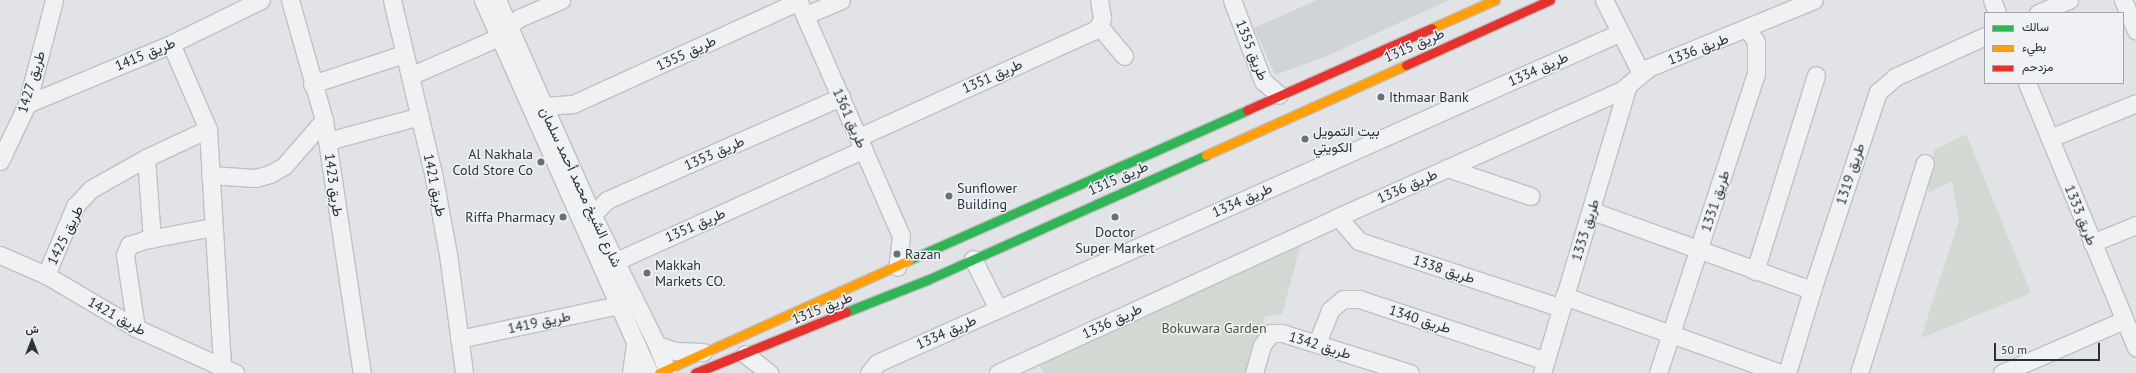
<!DOCTYPE html>
<html>
<head>
<meta charset="utf-8">
<style>
	body { margin:0 }
	#map { position:relative; width:2136px; height:373px; overflow:hidden; background:#e1e3e6; font-family:"PT Sans",Vazirmatn,sans-serif }
	div>[style] { position:absolute }
	.built>* { inset:0; background:#d0d3d8 }
	.green>* { inset:0; background:#d2d9d2 }
	.roads { filter:drop-shadow(1px 0 #bfc1c4) drop-shadow(-1px 0 #bfc1c4) drop-shadow(0 1px #bfc1c4) drop-shadow(0 -1px #bfc1c4) }
	.street>* { height:17px; margin:-8.5px; padding:0 8.5px; transform-origin:8.5px; border-radius:8.5px; background:#f0f1f3 }
	.fast>* { height:9px; margin:-4.5px; padding:0 4.5px; transform-origin:4.5px; border-radius:4.5px; background:#30b455 }
	.slow>* { height:9px; margin:-4.5px; padding:0 4.5px; transform-origin:4.5px; border-radius:4.5px; background:#ff9f0a }
	.jam>* { height:9px; margin:-4.5px; padding:0 4.5px; transform-origin:4.5px; border-radius:4.5px; background:#e5322d }
	.dots>* { width:11px; height:11px; translate:-50% -50%; box-sizing:border-box; border:2px solid #eff1f5; border-radius:50% }
	span { translate:-50% -50%; white-space:nowrap; text-align:center; line-height:1.15; -webkit-text-stroke:3px #eff1f5; paint-order:stroke }
	.street-label { font-size:14px; color:#2a313c }
	.poi-label { font-size:14px; color:#2a313c }
	.left { translate:0 -50%; text-align:left }
	.right { translate:-100% -50%; text-align:right }
	.park-label { font-size:14px; color:#3f5639 }
	.legend { position:absolute; left:1984px; top:12px; width:140px; height:72px; box-sizing:border-box; background:#eff1f5; border:1px solid #a0a4ab; margin:0; padding:5px 7px; list-style:none; font-size:12px; color:#2a313c }
	.legend li { display:flex; align-items:center; gap:8px; height:20px }
	.legend b { width:20px; border:1px solid #a0a4ab }
	.north { position:absolute; left:12px; top:321px; width:40px; height:40px; -webkit-text-stroke:3px #eff1f5; paint-order:stroke; rotate:0deg; font-size:11px; font-weight:700; line-height:16px; text-align:center; color:#2a313c }
	.north::after { content:''; display:block; margin:auto; width:14px; height:18px; background:#2a313c; clip-path:polygon(50% 0,100% 100%,50% 72%,0 100%) }
	.scale { position:absolute; left:1994px; top:343px; width:106px; height:18px; box-sizing:border-box; border:2px solid #2a313c; border-top:0; padding-left:5px; font-size:12px; line-height:14px; white-space:nowrap; color:#2a313c; -webkit-text-stroke:3px #eff1f5; paint-order:stroke }
</style>
</head>
<body>
<div id="map">
	<div class="built">
		<div style="clip-path:polygon(1317px 0,1449px 0,1327px 56px,1275px 75px,1254px 28px)"></div>
	</div>
	<div class="green">
		<div style="clip-path:polygon(1966px 134px,2031px 293px,1921px 338px,1959px 220px,1952px 181px,1928px 193px,1934px 150px)"></div>
		<div style="clip-path:polygon(1302px 240px,1282px 314px,1265px 317px,1249px 373px,1043px 373px,1039px 365px,1040px 358px)"></div>
	</div>
	<div class="roads">
		<div class="street">
			<div style="left:290px;top:0;width:125px;rotate:74.2deg"></div>
			<div style="left:324px;top:120px;width:256px;rotate:81.5deg"></div>
			<div style="left:392px;top:0;width:183px;rotate:76.7deg"></div>
			<div style="left:434px;top:178px;width:77px;rotate:79.6deg"></div>
			<div style="left:448px;top:254px;width:120px;rotate:82.3deg"></div>
			<div style="left:483px;top:0;width:408px;rotate:66deg"></div>
			<div style="left:497px;top:0;width:227px;rotate:66.1deg"></div>
			<div style="left:589px;top:208px;width:153px;rotate:63.6deg"></div>
			<div style="left:657px;top:345px;width:30px;rotate:69deg"></div>
			<div style="left:798px;top:0;width:257px;rotate:66.4deg"></div>
			<div style="left:901px;top:236px;width:31px;rotate:97deg"></div>
			<div style="left:1232px;top:0;width:87px;rotate:69.1deg"></div>
			<div style="left:1263px;top:81px;width:21px;rotate:41deg"></div>
			<div style="left:1604px;top:0;width:82px;rotate:63.1deg"></div>
			<div style="left:1992px;top:0;width:14px;rotate:69deg"></div>
			<div style="left:2123px;top:0;width:33px;rotate:67deg"></div>
			<div style="left:2038px;top:13px;width:34px;rotate:-23deg"></div>
			<div style="left:806px;top:15px;width:38px;rotate:-23deg"></div>
			<div style="left:509px;top:26px;width:13px;rotate:-39deg"></div>
			<div style="left:519px;top:18px;width:46px;rotate:-23.2deg"></div>
			<div style="left:1099px;top:26px;width:39px;rotate:50deg"></div>
			<div style="left:171px;top:44px;width:93px;rotate:66.5deg"></div>
			<div style="left:208px;top:129px;width:239px;rotate:86.6deg"></div>
			<div style="left:410px;top:76px;width:97px;rotate:-23.7deg"></div>
			<div style="left:2027px;top:83px;width:286px;rotate:67.6deg"></div>
			<div style="left:312px;top:84px;width:97px;rotate:-18.1deg"></div>
			<div style="left:27px;top:104px;width:156px;rotate:-22.6deg"></div>
			<div style="left:171px;top:44px;width:100px;rotate:-26.1deg"></div>
			<div style="left:544px;top:106px;width:29px;rotate:-4deg"></div>
			<div style="left:573px;top:104px;width:248px;rotate:-24.5deg"></div>
			<div style="left:859px;top:137px;width:257px;rotate:-24.4deg"></div>
			<div style="left:1093px;top:31px;width:8px;rotate:-40deg"></div>
			<div style="left:1099px;top:26px;width:9px;rotate:-69deg"></div>
			<div style="left:1102px;top:18px;width:18px;rotate:-99deg"></div>
			<div style="left:2050px;top:138px;width:93px;rotate:-22.1deg"></div>
			<div style="left:328px;top:141px;width:95px;rotate:-15.2deg"></div>
			<div style="left:146px;top:158px;width:81px;rotate:85.8deg"></div>
			<div style="left:0;top:161px;width:63px;rotate:-64.7deg"></div>
			<div style="left:27px;top:104px;width:107px;rotate:-75.4deg"></div>
			<div style="left:1447px;top:168px;width:88px;rotate:18.6deg"></div>
			<div style="left:210px;top:175px;width:45px;rotate:3.8deg"></div>
			<div style="left:255px;top:178px;width:16px;rotate:-15deg"></div>
			<div style="left:270px;top:174px;width:16px;rotate:-30deg"></div>
			<div style="left:284px;top:166px;width:61px;rotate:-49deg"></div>
			<div style="left:1592px;top:211px;width:234px;rotate:19.8deg"></div>
			<div style="left:592px;top:215px;width:21px;rotate:-45deg"></div>
			<div style="left:607px;top:200px;width:256px;rotate:-23.8deg"></div>
			<div style="left:1338px;top:217px;width:32px;rotate:49deg"></div>
			<div style="left:1359px;top:241px;width:213px;rotate:18.3deg"></div>
			<div style="left:2092px;top:243px;width:48px;rotate:-22.2deg"></div>
			<div style="left:0;top:255px;width:50px;rotate:23.5deg"></div>
			<div style="left:46px;top:275px;width:104px;rotate:30.5deg"></div>
			<div style="left:136px;top:328px;width:109px;rotate:24.4deg"></div>
			<div style="left:973px;top:259px;width:56px;rotate:63.4deg"></div>
			<div style="left:614px;top:262px;width:274px;rotate:-24.3deg"></div>
			<div style="left:1755px;top:271px;width:205px;rotate:-72.7deg"></div>
			<div style="left:46px;top:275px;width:75px;rotate:-67.2deg"></div>
			<div style="left:75px;top:206px;width:23px;rotate:-47deg"></div>
			<div style="left:91px;top:189px;width:63px;rotate:-29.4deg"></div>
			<div style="left:146px;top:158px;width:68px;rotate:-25.1deg"></div>
			<div style="left:1564px;top:296px;width:229px;rotate:19.6deg"></div>
			<div style="left:136px;top:328px;width:74px;rotate:-98.6deg"></div>
			<div style="left:125px;top:255px;width:11px;rotate:-68deg"></div>
			<div style="left:129px;top:245px;width:16px;rotate:-18deg"></div>
			<div style="left:144px;top:240px;width:69px;rotate:-10.8deg"></div>
			<div style="left:459px;top:339px;width:164px;rotate:-12deg"></div>
			<div style="left:1317px;top:343px;width:35px;rotate:-68deg"></div>
			<div style="left:1330px;top:310px;width:17px;rotate:-40deg"></div>
			<div style="left:1343px;top:299px;width:16px"></div>
			<div style="left:1359px;top:299px;width:197px;rotate:18.3deg"></div>
			<div style="left:657px;top:345px;width:19px;rotate:18deg"></div>
			<div style="left:675px;top:351px;width:28px;rotate:2deg"></div>
			<div style="left:745px;top:354px;width:31px;rotate:38deg"></div>
			<div style="left:631px;top:373px;width:28px;rotate:-82deg"></div>
			<div style="left:869px;top:373px;width:13px;rotate:-51deg"></div>
			<div style="left:877px;top:363px;width:812px;rotate:-23.98deg"></div>
			<div style="left:998px;top:373px;width:374px;rotate:-24.6deg"></div>
			<div style="left:1338px;top:217px;width:311px;rotate:-24.1deg"></div>
			<div style="left:1622px;top:90px;width:34px;rotate:-40deg"></div>
			<div style="left:1648px;top:68px;width:179px;rotate:-22.3deg"></div>
			<div style="left:1254px;top:373px;width:29px;rotate:-74deg"></div>
			<div style="left:1262px;top:345px;width:15px;rotate:-53deg"></div>
			<div style="left:1271px;top:333px;width:11px"></div>
			<div style="left:1282px;top:333px;width:134px;rotate:17.4deg"></div>
			<div style="left:1542px;top:373px;width:298px;rotate:-73.4deg"></div>
			<div style="left:1658px;top:373px;width:315px;rotate:-71.9deg"></div>
			<div style="left:1756px;top:74px;width:32px;rotate:-90deg"></div>
			<div style="left:1756px;top:42px;width:15px;rotate:-122deg"></div>
			<div style="left:1787px;top:373px;width:87px;rotate:-73.2deg"></div>
			<div style="left:1812px;top:290px;width:209px;rotate:-71.6deg"></div>
			<div style="left:1878px;top:92px;width:23px;rotate:-41deg"></div>
			<div style="left:1895px;top:77px;width:99px;rotate:-24.5deg"></div>
			<div style="left:1859px;top:373px;width:220px;rotate:-72.6deg"></div>
			<div style="left:2002px;top:373px;width:133px;rotate:-23.5deg"></div>
		</div>
		<div class="fast">
			<div style="left:909px;top:260px;width:370px;rotate:-23.9deg"></div>
			<div style="left:846px;top:312px;width:87px;rotate:-21.6deg"></div>
			<div style="left:927px;top:280px;width:306px;rotate:-24.1deg"></div>
		</div>
		<div class="slow">
			<div style="left:1432px;top:28px;width:69px;rotate:-24deg"></div>
			<div style="left:1206px;top:155px;width:219px;rotate:-24.2deg"></div>
			<div style="left:659px;top:373px;width:274px;rotate:-24.3deg"></div>
		</div>
		<div class="jam">
			<div style="left:1406px;top:65px;width:158px;rotate:-24.3deg"></div>
			<div style="left:1247px;top:110px;width:202px;rotate:-23.9deg"></div>
			<div style="left:695px;top:373px;width:163px;rotate:-22deg"></div>
		</div>
	</div>
	<div class="dots">
		<div style="left:1381px;top:97px;background:#6a6f78"></div>
		<div style="left:1305px;top:139px;background:#6a6f78"></div>
		<div style="left:541px;top:162px;background:#6a6f78"></div>
		<div style="left:949px;top:196px;background:#6a6f78"></div>
		<div style="left:563px;top:217px;background:#6a6f78"></div>
		<div style="left:1115px;top:217px;background:#6a6f78"></div>
		<div style="left:897px;top:254px;background:#6a6f78"></div>
		<div style="left:647px;top:273px;background:#6a6f78"></div>
	</div>
	<div class="street-label">
		<span style="left:1414px;top:45px;rotate:-24deg">طريق 1315</span>
		<span style="left:1698px;top:49px;rotate:-21deg">طريق 1336</span>
		<span style="left:1252px;top:50px;rotate:68deg">طريق 1355</span>
		<span style="left:686px;top:53px;rotate:-25deg">طريق 1355</span>
		<span style="left:145px;top:54px;rotate:-23deg">طريق 1415</span>
		<span style="left:1538px;top:69px;rotate:-24deg">طريق 1334</span>
		<span style="left:992px;top:76px;rotate:-24deg">طريق 1351</span>
		<span style="left:31px;top:82px;rotate:-73deg">طريق 1427</span>
		<span style="left:850px;top:118px;rotate:66deg">طريق 1361</span>
		<span style="left:714px;top:153px;rotate:-24deg">طريق 1353</span>
		<span style="left:1850px;top:174px;rotate:-72deg">طريق 1319</span>
		<span style="left:1118px;top:178px;rotate:-24deg">طريق 1315</span>
		<span style="left:334px;top:185px;rotate:82deg">طريق 1423</span>
		<span style="left:435px;top:185px;rotate:78deg">طريق 1421</span>
		<span style="left:1407px;top:186px;rotate:-24deg">طريق 1336</span>
		<span style="left:581px;top:187px;rotate:65deg">شارع الشيخ محمد أحمد سلمان</span>
		<span style="left:1242px;top:200px;rotate:-24deg">طريق 1334</span>
		<span style="left:1715px;top:201px;rotate:-72deg">طريق 1331</span>
		<span style="left:2081px;top:215px;rotate:68deg">طريق 1333</span>
		<span style="left:695px;top:225px;rotate:-24deg">طريق 1351</span>
		<span style="left:1585px;top:230px;rotate:-73deg">طريق 1333</span>
		<span style="left:65px;top:235px;rotate:-64deg">طريق 1425</span>
		<span style="left:1444px;top:269px;rotate:18deg">طريق 1338</span>
		<span style="left:822px;top:308px;rotate:-22deg">طريق 1315</span>
		<span style="left:117px;top:316px;rotate:29deg">طريق 1421</span>
		<span style="left:1420px;top:319px;rotate:18deg">طريق 1340</span>
		<span style="left:1112px;top:321px;rotate:-25deg">طريق 1336</span>
		<span style="left:539px;top:322px;rotate:-12deg">طريق 1419</span>
		<span style="left:946px;top:332px;rotate:-24deg">طريق 1334</span>
		<span style="left:1320px;top:345px;rotate:17deg">طريق 1342</span>
	</div>
	<div class="poi-label">
		<span class="left" style="left:1389px;top:97px">Ithmaar Bank</span>
		<span class="left" style="left:1313px;top:139px">بيت التمويل<br>الكويتي</span>
		<span class="right" style="left:533px;top:162px">Al Nakhala<br>Cold Store Co</span>
		<span class="left" style="left:957px;top:196px">Sunflower<br>Building</span>
		<span class="right" style="left:555px;top:217px">Riffa Pharmacy</span>
		<span style="left:1115px;top:240px">Doctor<br>Super Market</span>
		<span class="left" style="left:905px;top:254px">Razan</span>
		<span class="left" style="left:655px;top:273px">Makkah<br>Markets CO.</span>
	</div>
	<div class="park-label">
		<span style="left:1214px;top:328px">Bokuwara Garden</span>
	</div>
	<ul class="legend">
	<li><b style="height:5px;background:#30b455"></b>سالك</li>
	<li><b style="height:5px;background:#ff9f0a"></b>بطيء</li>
	<li><b style="height:5px;background:#e5322d"></b>مزدحم</li>
	</ul>
	<div class="north">ش</div>
	<div class="scale">50 m</div>
</div>
</body>
</html>
